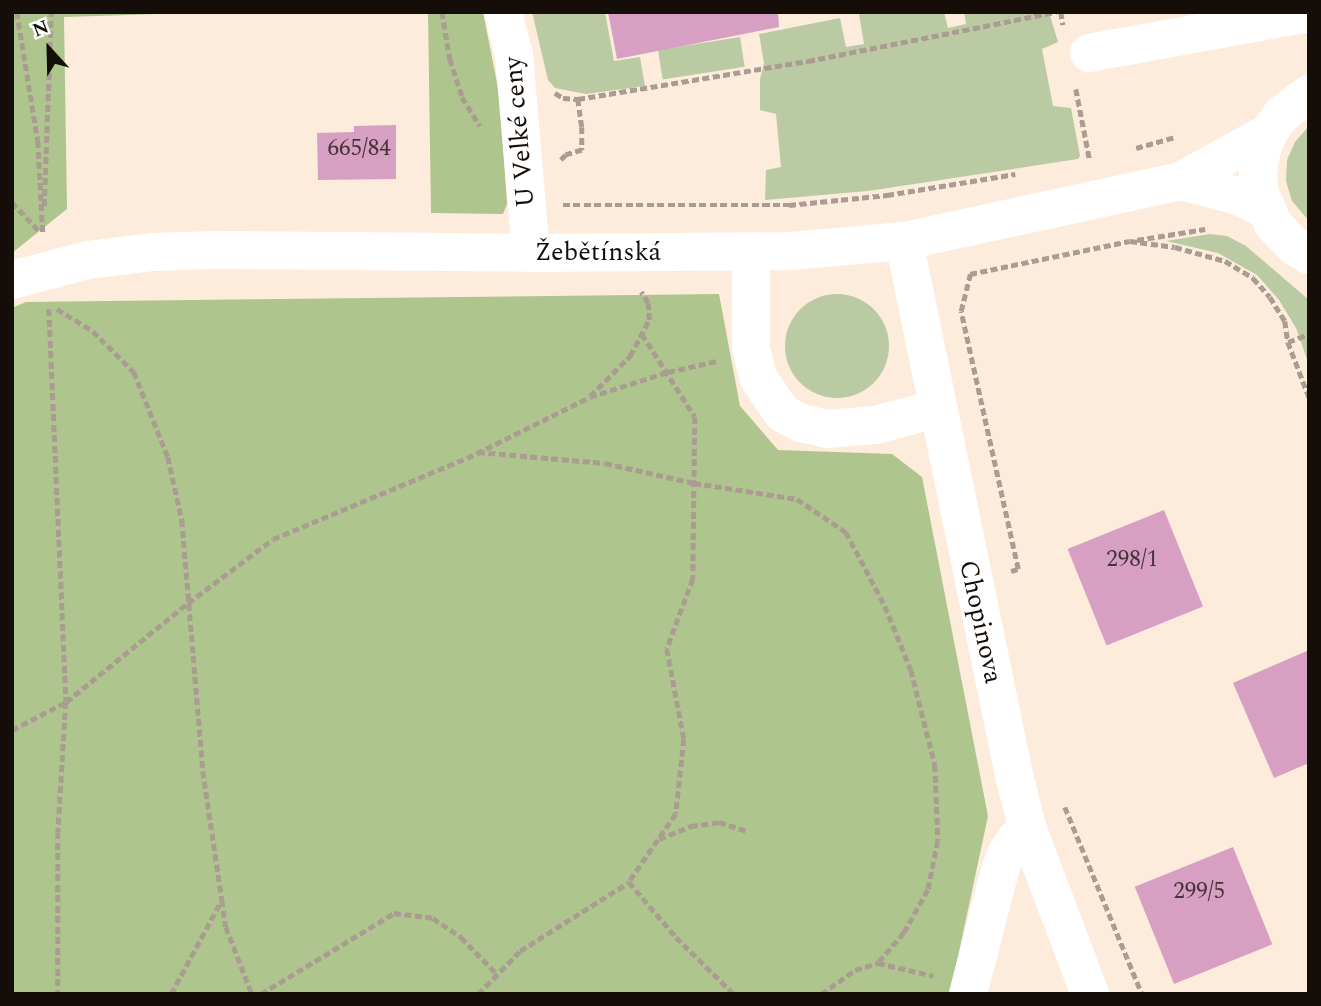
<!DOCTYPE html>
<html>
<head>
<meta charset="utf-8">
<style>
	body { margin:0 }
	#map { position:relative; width:1321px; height:1006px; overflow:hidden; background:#fdebdc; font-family:Spectral,serif }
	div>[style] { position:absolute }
	.green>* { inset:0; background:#bacba4; transform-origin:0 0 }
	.round { border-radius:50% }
	.forest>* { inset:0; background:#aec58d }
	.building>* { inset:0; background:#d7a0c3; transform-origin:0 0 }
	.path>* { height:4.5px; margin-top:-2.25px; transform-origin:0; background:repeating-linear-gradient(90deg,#aa9c91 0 7px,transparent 0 10.5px) }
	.minor>* { height:38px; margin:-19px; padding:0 19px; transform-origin:19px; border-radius:19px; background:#fff }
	span { translate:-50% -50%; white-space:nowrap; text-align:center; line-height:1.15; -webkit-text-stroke:5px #fff; paint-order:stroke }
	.number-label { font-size:23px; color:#463237 }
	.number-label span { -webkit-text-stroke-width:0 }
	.street-label { font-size:26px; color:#150e08 }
	.frame { position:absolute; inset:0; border:14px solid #150e08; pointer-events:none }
	.north { position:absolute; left:14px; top:14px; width:70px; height:70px; -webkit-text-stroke:5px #fff; paint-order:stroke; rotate:338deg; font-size:19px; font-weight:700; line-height:28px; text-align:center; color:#150e08 }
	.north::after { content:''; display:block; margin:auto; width:24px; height:32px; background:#150e08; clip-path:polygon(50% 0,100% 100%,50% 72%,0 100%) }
</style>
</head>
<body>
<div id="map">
	<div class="green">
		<div style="clip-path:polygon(532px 12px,605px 12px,614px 61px,640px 57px,645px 86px,586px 94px,555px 88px,548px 80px)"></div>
		<div style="clip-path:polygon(869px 12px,944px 12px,948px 28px,966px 24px,964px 12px,1049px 12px,1058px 42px,1042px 49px,1053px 106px,1071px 108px,1080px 156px,1078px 159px,868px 191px,765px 200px,766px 170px,781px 167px,776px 114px,760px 110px,760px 79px,764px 63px,759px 34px,840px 18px,846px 47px,864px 44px,859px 14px)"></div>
		<div style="left:740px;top:37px;width:30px;height:83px;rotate:81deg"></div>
		<div style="clip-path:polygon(1309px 126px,1309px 221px,1292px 201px,1286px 181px,1287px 160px,1295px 142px)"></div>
		<div style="clip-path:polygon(1210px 234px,1227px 236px,1246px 246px,1309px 300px,1309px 365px,1296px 328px,1279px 300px,1257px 275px,1218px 253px,1166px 241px)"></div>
		<div class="round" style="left:785px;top:294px;width:104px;height:104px"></div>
	</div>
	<div class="forest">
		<div style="clip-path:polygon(12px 12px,222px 12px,64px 17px,67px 209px,12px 253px)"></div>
		<div style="clip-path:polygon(428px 12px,483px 12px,500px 98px,507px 204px,503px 214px,431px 213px)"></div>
		<div style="clip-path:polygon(719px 294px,740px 406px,778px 450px,892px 454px,922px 477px,988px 816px,950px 994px,12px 994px,12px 308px,26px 302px)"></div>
	</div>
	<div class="building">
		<div style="clip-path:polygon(608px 12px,778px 12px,779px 27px,617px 59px)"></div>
		<div style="clip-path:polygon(396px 125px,396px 179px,318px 180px,317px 133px,354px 132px,354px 126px)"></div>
		<div style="left:1164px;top:510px;width:104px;height:104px;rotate:68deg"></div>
		<div style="clip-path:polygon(1309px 650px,1309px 763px,1274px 778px,1233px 683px)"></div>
		<div style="left:1233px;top:847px;width:105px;height:106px;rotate:68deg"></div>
	</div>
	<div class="path">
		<div style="left:17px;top:12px;width:131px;rotate:80.8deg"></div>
		<div style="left:38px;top:141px;width:93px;rotate:86.9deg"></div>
		<div style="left:442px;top:12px;width:48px;rotate:80.3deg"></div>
		<div style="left:450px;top:59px;width:40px;rotate:72deg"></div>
		<div style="left:462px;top:97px;width:34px;rotate:58deg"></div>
		<div style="left:1061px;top:12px;width:13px;rotate:81deg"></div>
		<div style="left:1076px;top:89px;width:73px;rotate:79deg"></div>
		<div style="left:555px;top:93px;width:9px;rotate:32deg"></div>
		<div style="left:563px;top:98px;width:15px;rotate:4deg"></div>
		<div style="left:578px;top:99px;width:28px;rotate:82deg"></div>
		<div style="left:582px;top:127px;width:23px;rotate:90deg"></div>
		<div style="left:582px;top:150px;width:17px;rotate:163deg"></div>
		<div style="left:566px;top:155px;width:7px;rotate:135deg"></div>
		<div style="left:578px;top:99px;width:233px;rotate:-9.4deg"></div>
		<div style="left:808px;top:61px;width:253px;rotate:-11.2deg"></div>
		<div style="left:1136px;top:148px;width:41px;rotate:-15.8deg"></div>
		<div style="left:12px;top:202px;width:41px;rotate:47deg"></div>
		<div style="left:563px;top:205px;width:226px"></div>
		<div style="left:789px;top:205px;width:99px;rotate:-5.8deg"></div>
		<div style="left:887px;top:195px;width:130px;rotate:-9.3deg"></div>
		<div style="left:44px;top:206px;width:194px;rotate:-87.9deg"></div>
		<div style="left:1137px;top:240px;width:69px;rotate:-9.2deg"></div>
		<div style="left:49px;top:309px;width:393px;rotate:87.5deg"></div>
		<div style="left:66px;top:702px;width:130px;rotate:93.5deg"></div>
		<div style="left:58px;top:832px;width:162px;rotate:90deg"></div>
		<div style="left:57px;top:309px;width:42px;rotate:31.4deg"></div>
		<div style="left:93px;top:331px;width:58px;rotate:45deg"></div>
		<div style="left:134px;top:372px;width:92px;rotate:68.2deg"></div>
		<div style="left:168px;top:457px;width:65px;rotate:77.5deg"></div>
		<div style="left:182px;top:520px;width:252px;rotate:85.2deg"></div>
		<div style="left:203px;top:771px;width:130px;rotate:81.6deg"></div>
		<div style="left:222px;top:900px;width:27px;rotate:82deg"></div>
		<div style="left:226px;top:927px;width:72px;rotate:68.8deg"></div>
		<div style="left:642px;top:334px;width:98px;rotate:57.4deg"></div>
		<div style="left:695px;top:417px;width:162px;rotate:90.7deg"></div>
		<div style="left:693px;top:579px;width:75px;rotate:110.4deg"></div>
		<div style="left:667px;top:649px;width:92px;rotate:79.3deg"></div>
		<div style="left:684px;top:739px;width:75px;rotate:96.1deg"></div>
		<div style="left:676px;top:814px;width:83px;rotate:124.7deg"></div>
		<div style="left:629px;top:882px;width:72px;rotate:49.5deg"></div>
		<div style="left:676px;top:937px;width:81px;rotate:44.5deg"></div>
		<div style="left:1288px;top:342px;width:22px;rotate:-21deg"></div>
		<div style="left:590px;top:396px;width:57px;rotate:-45deg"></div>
		<div style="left:630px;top:356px;width:41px;rotate:-62.2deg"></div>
		<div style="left:649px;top:320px;width:17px;rotate:-93deg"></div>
		<div style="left:648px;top:303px;width:13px;rotate:-122deg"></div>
		<div style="left:478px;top:452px;width:127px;rotate:5deg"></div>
		<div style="left:605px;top:463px;width:91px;rotate:12.7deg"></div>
		<div style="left:694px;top:483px;width:104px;rotate:8.8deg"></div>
		<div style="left:797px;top:499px;width:59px;rotate:34deg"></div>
		<div style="left:846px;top:532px;width:84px;rotate:62.2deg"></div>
		<div style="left:885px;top:606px;width:69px;rotate:67.9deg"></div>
		<div style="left:911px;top:670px;width:98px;rotate:75.8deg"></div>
		<div style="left:935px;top:765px;width:76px;rotate:87.7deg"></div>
		<div style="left:938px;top:841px;width:50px;rotate:101.5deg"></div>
		<div style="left:928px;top:890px;width:49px;rotate:119.2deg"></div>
		<div style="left:904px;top:933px;width:40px;rotate:131deg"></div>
		<div style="left:1011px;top:571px;width:7px;rotate:-16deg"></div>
		<div style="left:1018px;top:569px;width:264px;rotate:-102.5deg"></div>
		<div style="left:961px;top:311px;width:38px;rotate:-76deg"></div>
		<div style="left:970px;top:274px;width:163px;rotate:-11.7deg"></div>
		<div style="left:1130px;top:241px;width:45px;rotate:7.6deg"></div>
		<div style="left:1175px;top:247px;width:52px;rotate:15.6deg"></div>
		<div style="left:1225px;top:261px;width:33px;rotate:31deg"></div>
		<div style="left:1253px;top:278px;width:25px;rotate:48deg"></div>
		<div style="left:1270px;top:297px;width:28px;rotate:58deg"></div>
		<div style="left:1285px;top:321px;width:21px;rotate:82deg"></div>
		<div style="left:1288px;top:342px;width:59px;rotate:69.1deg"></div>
		<div style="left:12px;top:730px;width:61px;rotate:-27.4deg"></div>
		<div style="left:66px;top:702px;width:157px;rotate:-39.1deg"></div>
		<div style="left:188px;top:603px;width:106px;rotate:-37deg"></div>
		<div style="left:273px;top:539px;width:210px;rotate:-22.7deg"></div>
		<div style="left:467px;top:458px;width:137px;rotate:-26.4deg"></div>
		<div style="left:590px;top:397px;width:82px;rotate:-17.8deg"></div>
		<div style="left:668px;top:372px;width:50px;rotate:-12.7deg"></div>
		<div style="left:1065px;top:807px;width:202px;rotate:67.6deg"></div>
		<div style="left:659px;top:839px;width:35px;rotate:-22deg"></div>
		<div style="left:691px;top:826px;width:28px;rotate:-8deg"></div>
		<div style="left:719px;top:822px;width:29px;rotate:18deg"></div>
		<div style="left:171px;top:994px;width:106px;rotate:-61.7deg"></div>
		<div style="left:261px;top:994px;width:156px;rotate:-31.3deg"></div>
		<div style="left:394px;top:913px;width:39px;rotate:7deg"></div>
		<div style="left:433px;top:918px;width:34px;rotate:34deg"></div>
		<div style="left:461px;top:937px;width:52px;rotate:45.8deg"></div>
		<div style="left:478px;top:994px;width:60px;rotate:-45.7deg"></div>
		<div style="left:520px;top:951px;width:129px;rotate:-32.3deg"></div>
		<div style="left:821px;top:994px;width:42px;rotate:-35.2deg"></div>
		<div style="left:855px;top:970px;width:24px;rotate:-17deg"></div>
		<div style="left:878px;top:963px;width:57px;rotate:13.1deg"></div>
	</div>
	<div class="minor">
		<div style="left:503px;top:12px;width:44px;rotate:75.7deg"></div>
		<div style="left:514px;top:55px;width:199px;rotate:85.1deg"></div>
		<div style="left:1089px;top:53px;width:224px;rotate:-10.3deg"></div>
		<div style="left:1309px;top:94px;width:34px;rotate:143deg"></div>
		<div style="left:1282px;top:114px;width:24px;rotate:126deg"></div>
		<div style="left:1268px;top:133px;width:21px;rotate:109deg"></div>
		<div style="left:1261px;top:153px;width:22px;rotate:98deg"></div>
		<div style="left:1258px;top:175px;width:18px;rotate:84deg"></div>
		<div style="left:1260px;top:193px;width:34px;rotate:67deg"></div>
		<div style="left:1273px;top:224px;width:32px;rotate:46deg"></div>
		<div style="left:1295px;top:247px;width:16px;rotate:30deg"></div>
		<div style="left:1181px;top:181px;width:62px;rotate:14.9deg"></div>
		<div style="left:1241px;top:197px;width:28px;rotate:27deg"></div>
		<div style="left:904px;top:241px;width:545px;rotate:78.36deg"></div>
		<div style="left:1014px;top:775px;width:57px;rotate:75.7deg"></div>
		<div style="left:1028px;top:830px;width:175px;rotate:69.3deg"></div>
		<div style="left:751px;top:252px;width:96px;rotate:90deg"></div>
		<div style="left:751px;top:348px;width:32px;rotate:76deg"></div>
		<div style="left:759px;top:379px;width:41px;rotate:55.9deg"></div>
		<div style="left:782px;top:413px;width:21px;rotate:28deg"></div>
		<div style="left:801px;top:423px;width:27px;rotate:13deg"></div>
		<div style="left:827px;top:429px;width:48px;rotate:-4.8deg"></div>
		<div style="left:875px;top:425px;width:63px;rotate:-14.7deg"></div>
		<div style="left:12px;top:280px;width:79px;rotate:-14.7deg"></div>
		<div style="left:88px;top:260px;width:64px;rotate:-7.1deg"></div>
		<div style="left:152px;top:252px;width:62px;rotate:-1.8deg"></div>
		<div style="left:214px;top:250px;width:317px;rotate:0.5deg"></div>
		<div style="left:531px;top:253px;width:260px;rotate:-0.4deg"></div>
		<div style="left:791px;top:251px;width:113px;rotate:-5.1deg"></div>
		<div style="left:904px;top:241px;width:283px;rotate:-12.2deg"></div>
		<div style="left:1181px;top:181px;width:99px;rotate:-28.9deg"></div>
		<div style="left:968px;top:994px;width:128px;rotate:-75.5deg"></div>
		<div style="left:1000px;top:870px;width:19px;rotate:-69deg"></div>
		<div style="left:1007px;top:852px;width:16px;rotate:-55deg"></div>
		<div style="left:1016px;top:839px;width:15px;rotate:-37deg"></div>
	</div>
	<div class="number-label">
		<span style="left:359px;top:149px">665/84</span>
		<span style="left:1132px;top:560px">298/1</span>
		<span style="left:1199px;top:892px">299/5</span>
	</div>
	<div class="street-label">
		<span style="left:520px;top:132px;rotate:-95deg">U Velké ceny</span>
		<span style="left:598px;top:253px">Žebětínská</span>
		<span style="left:980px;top:622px;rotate:78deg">Chopinova</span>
	</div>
	<div class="frame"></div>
	<div class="north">N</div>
</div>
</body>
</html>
